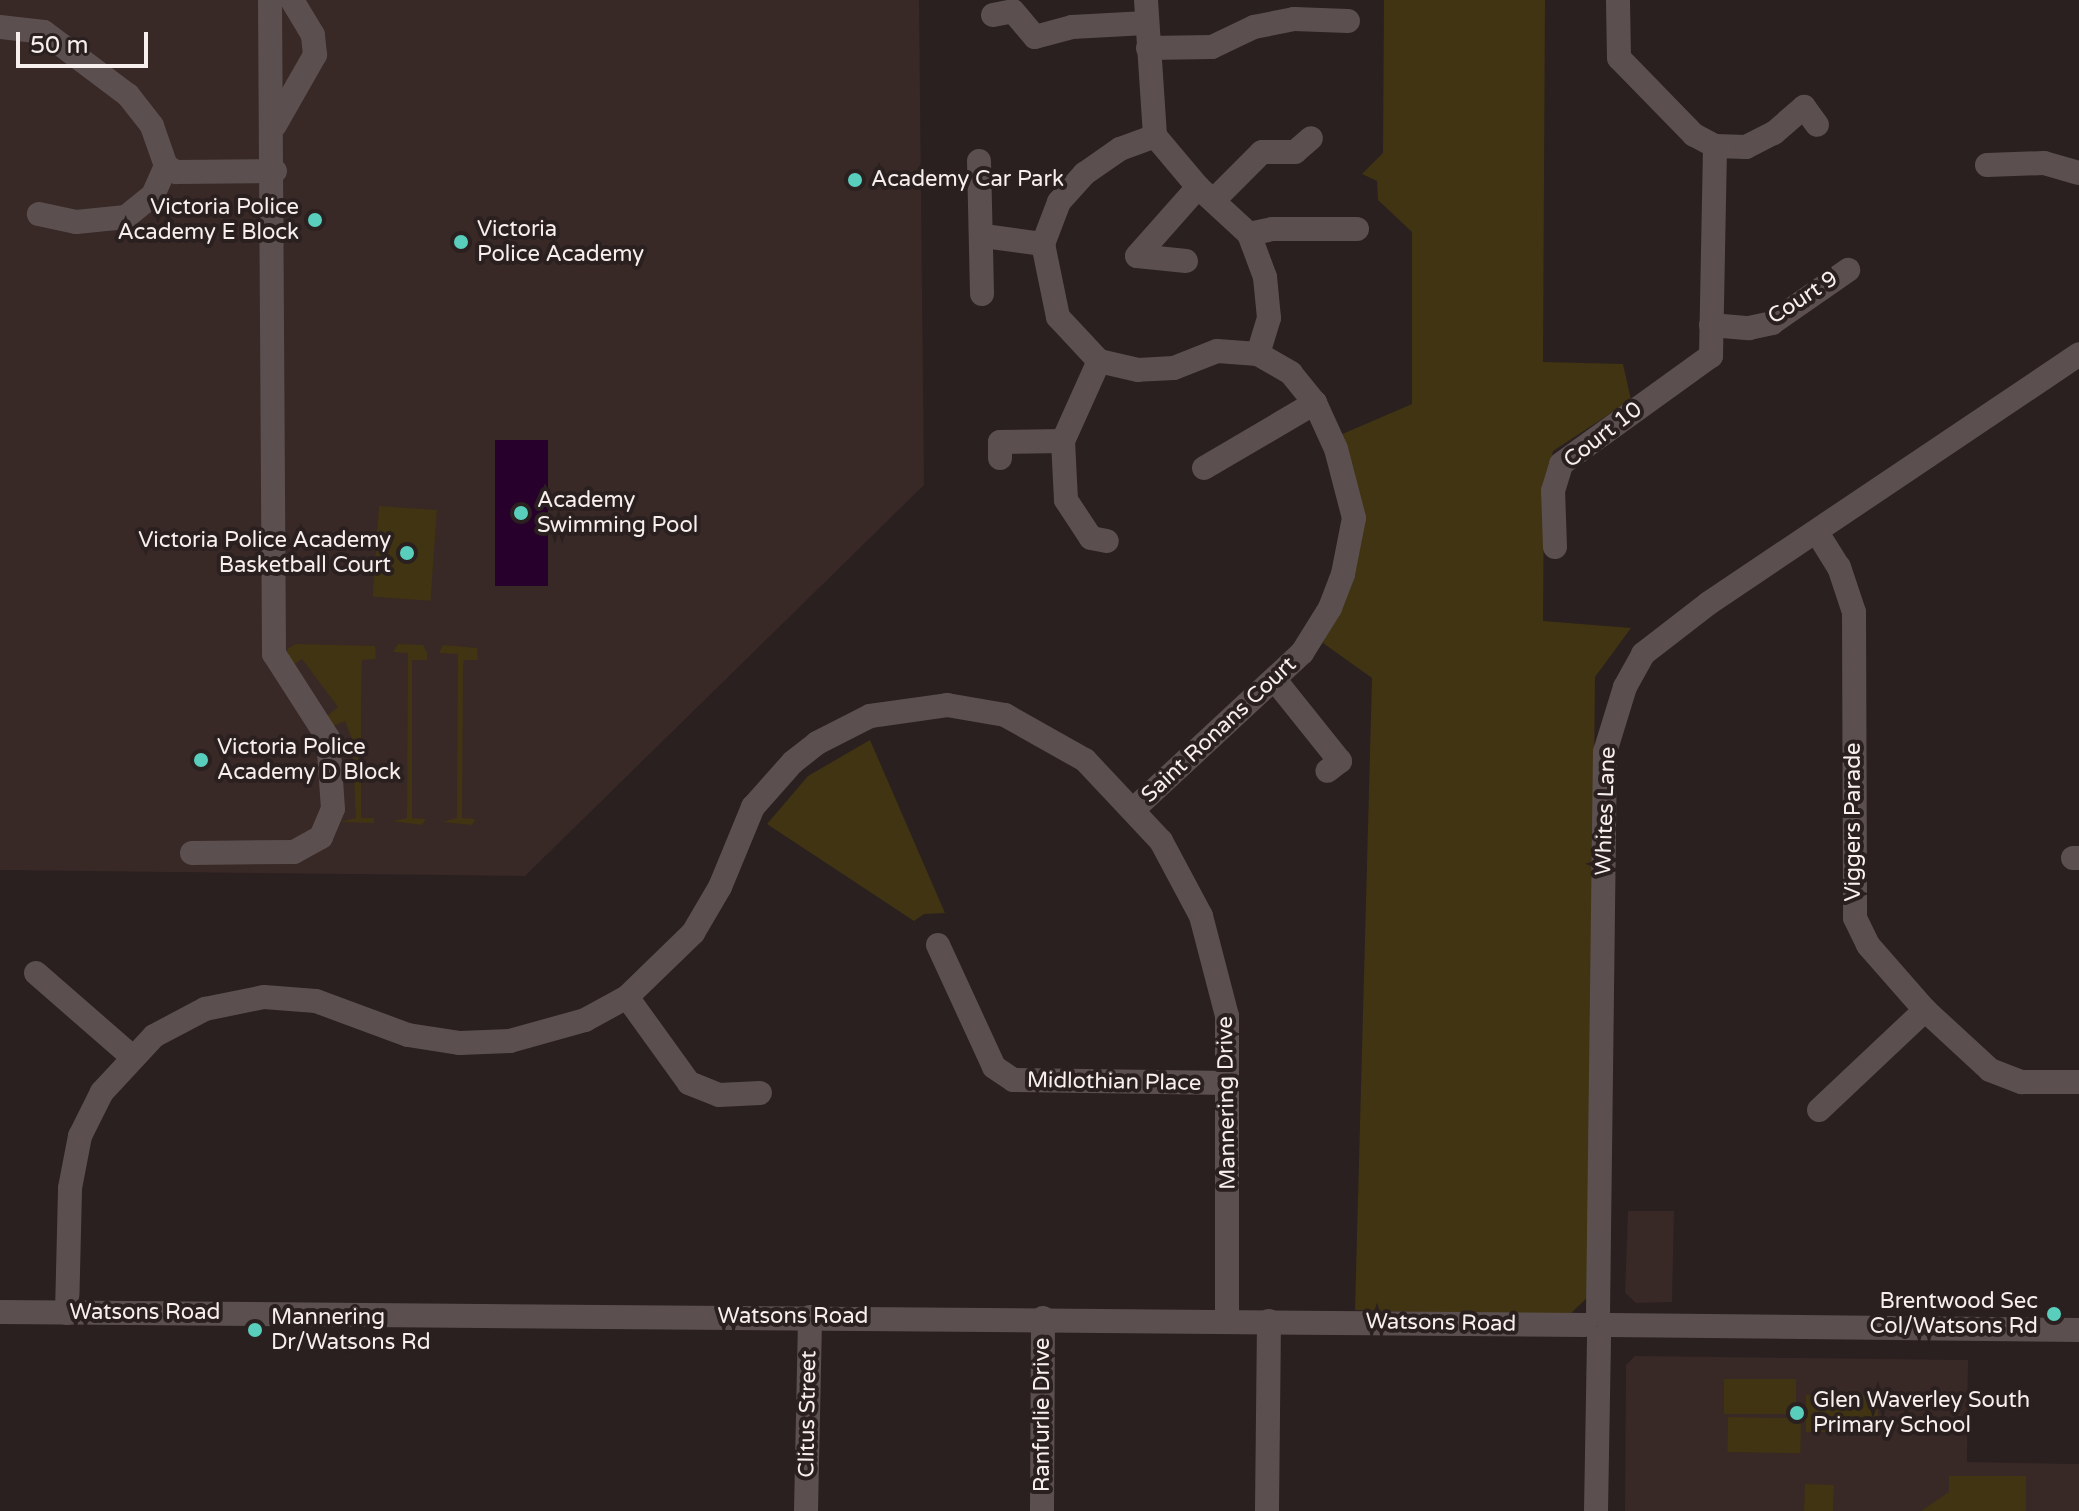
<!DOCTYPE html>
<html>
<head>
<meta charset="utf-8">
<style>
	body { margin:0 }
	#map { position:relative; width:2079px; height:1511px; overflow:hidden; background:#2a201f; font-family:"Varela Round",sans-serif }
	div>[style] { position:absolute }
	.built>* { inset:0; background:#382826 }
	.green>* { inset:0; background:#403412; transform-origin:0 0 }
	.water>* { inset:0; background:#27002c; transform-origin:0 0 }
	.minor>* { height:24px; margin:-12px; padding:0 12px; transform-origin:12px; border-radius:12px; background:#5b504f }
	.dots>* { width:22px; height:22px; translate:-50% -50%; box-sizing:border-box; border:4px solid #2a201f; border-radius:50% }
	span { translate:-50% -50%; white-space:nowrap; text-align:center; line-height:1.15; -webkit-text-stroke:8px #2a201f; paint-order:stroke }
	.poi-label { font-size:22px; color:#f6efee }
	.left { translate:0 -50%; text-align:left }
	.right { translate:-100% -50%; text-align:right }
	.street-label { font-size:22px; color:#f6efee }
	.scale { position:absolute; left:16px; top:32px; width:132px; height:36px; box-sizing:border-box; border:4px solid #f6efee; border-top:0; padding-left:10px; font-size:24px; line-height:28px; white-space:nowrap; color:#f6efee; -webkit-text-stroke:6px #2a201f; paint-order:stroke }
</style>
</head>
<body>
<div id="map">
	<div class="built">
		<div style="clip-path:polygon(0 0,919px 0,924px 485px,525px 876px,0 870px)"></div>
		<div style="clip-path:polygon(1628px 1211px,1674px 1211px,1672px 1302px,1636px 1303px,1625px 1293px)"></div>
		<div style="clip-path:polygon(1635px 1356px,1968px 1360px,1967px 1462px,2079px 1464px,2079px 1511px,1625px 1511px,1626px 1365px)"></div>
	</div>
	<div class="green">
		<div style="clip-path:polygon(1384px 0,1545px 0,1543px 362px,1623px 364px,1631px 400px,1553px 451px,1544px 491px,1543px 621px,1631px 628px,1595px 677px,1589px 1296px,1567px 1317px,1355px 1310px,1372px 678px,1323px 643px,1354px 554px,1340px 435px,1412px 404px,1412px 232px,1378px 200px,1377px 181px,1362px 174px,1383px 153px)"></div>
		<div style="left:379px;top:506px;width:58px;height:91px;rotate:4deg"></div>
		<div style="clip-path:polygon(296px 644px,375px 646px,376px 659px,362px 660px,361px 712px,361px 818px,374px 818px,374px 823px,340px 822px,356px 818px,352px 739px,345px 721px,333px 726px,327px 716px,338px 707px,302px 659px,290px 667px,287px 649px)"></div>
		<div style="clip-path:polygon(398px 644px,423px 645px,427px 652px,427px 660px,412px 660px,412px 818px,426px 819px,422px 825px,392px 821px,407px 818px,408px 653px,393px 652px)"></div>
		<div style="clip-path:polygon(443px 645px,477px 648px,478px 660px,464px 660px,463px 666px,462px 818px,476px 819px,472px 825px,442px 822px,457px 818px,458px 654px,439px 653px)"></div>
		<div style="clip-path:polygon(870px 740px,945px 913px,924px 914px,914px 921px,767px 824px,808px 776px)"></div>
		<div style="left:1724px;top:1379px;width:72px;height:35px"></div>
		<div style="left:1806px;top:1395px;width:72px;height:37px"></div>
		<div style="left:1728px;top:1417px;width:73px;height:35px;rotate:1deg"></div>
		<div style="clip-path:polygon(1949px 1476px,2026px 1476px,2026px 1511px,1921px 1511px,1949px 1492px)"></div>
		<div style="left:1805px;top:1484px;width:29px;height:27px;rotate:2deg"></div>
	</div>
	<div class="water">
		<div style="left:495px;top:440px;width:53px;height:146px"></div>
	</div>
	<div class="minor">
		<div style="left:1146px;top:0;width:136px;rotate:86.2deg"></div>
		<div style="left:1155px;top:136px;width:67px;rotate:49.9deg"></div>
		<div style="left:1198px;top:187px;width:69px;rotate:42.7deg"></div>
		<div style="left:1249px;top:234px;width:46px;rotate:69.6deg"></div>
		<div style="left:1265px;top:277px;width:41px;rotate:84.4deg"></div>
		<div style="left:1269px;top:318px;width:38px;rotate:107deg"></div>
		<div style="left:993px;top:15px;width:20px;rotate:-11deg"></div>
		<div style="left:1013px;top:11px;width:34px;rotate:50deg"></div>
		<div style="left:1035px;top:37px;width:38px;rotate:-15deg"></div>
		<div style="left:1072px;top:27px;width:74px;rotate:-3.1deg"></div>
		<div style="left:0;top:27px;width:44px;rotate:6.5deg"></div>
		<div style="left:44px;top:32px;width:105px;rotate:36.9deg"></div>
		<div style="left:128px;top:95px;width:39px;rotate:52deg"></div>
		<div style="left:152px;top:126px;width:42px;rotate:70.7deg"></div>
		<div style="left:166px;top:166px;width:32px;rotate:114deg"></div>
		<div style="left:153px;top:195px;width:35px;rotate:141deg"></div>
		<div style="left:126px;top:217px;width:50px;rotate:174.3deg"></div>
		<div style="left:76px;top:222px;width:38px;rotate:-168deg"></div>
		<div style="left:1148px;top:48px;width:64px;rotate:-0.9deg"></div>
		<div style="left:1212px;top:47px;width:47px;rotate:-25.5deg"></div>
		<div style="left:1254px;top:27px;width:41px;rotate:-11.3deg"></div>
		<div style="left:1294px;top:19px;width:54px;rotate:2.1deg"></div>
		<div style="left:275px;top:125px;width:81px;rotate:-60.3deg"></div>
		<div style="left:315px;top:55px;width:20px;rotate:-96deg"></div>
		<div style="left:313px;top:35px;width:41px;rotate:-121deg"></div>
		<div style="left:1715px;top:146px;width:31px;rotate:2deg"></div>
		<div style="left:1746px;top:147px;width:31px;rotate:-27deg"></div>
		<div style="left:1774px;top:133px;width:40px;rotate:-41deg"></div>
		<div style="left:1804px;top:107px;width:22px;rotate:54deg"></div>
		<div style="left:979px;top:161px;width:133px;rotate:88.7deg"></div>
		<div style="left:1987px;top:165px;width:57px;rotate:-2deg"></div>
		<div style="left:2044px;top:163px;width:36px;rotate:16deg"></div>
		<div style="left:166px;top:166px;width:12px;rotate:31deg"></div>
		<div style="left:176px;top:172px;width:99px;rotate:-0.6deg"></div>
		<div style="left:1215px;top:199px;width:66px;rotate:-45deg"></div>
		<div style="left:1262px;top:152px;width:33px"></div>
		<div style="left:1295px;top:152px;width:21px;rotate:-41deg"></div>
		<div style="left:1249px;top:234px;width:24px;rotate:-12deg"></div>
		<div style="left:1272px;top:229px;width:85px"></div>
		<div style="left:984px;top:236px;width:60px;rotate:7.7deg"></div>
		<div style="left:1186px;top:261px;width:49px;rotate:-174.2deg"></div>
		<div style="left:1137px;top:256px;width:92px;rotate:-48.5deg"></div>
		<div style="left:1711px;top:325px;width:38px;rotate:5deg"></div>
		<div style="left:1749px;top:328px;width:24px;rotate:-12deg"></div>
		<div style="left:1772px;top:323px;width:93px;rotate:-34.9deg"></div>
		<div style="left:1063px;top:441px;width:59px;rotate:87.1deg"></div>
		<div style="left:1066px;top:500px;width:45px;rotate:56.7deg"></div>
		<div style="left:1091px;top:538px;width:16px;rotate:11deg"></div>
		<div style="left:1000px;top:458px;width:16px;rotate:-90deg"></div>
		<div style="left:1000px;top:442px;width:63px;rotate:-0.9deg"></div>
		<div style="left:1063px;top:441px;width:88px;rotate:-65.8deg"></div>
		<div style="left:1204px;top:468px;width:129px;rotate:-30.4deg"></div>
		<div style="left:1818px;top:534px;width:39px;rotate:58deg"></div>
		<div style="left:1839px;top:567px;width:47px;rotate:71.6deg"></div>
		<div style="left:1854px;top:612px;width:306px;rotate:89.8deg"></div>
		<div style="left:1855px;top:918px;width:30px;rotate:64deg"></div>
		<div style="left:1868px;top:945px;width:86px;rotate:48.8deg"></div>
		<div style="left:1925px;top:1010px;width:88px;rotate:42.7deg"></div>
		<div style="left:1990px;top:1070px;width:34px;rotate:21deg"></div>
		<div style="left:2022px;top:1082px;width:57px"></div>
		<div style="left:1555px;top:547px;width:56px;rotate:-92deg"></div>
		<div style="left:1553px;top:491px;width:28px;rotate:-73deg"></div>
		<div style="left:1561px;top:464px;width:185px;rotate:-35.8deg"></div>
		<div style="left:1711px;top:356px;width:210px;rotate:-88.9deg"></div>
		<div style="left:1715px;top:146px;width:24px;rotate:-152deg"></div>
		<div style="left:1694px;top:135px;width:107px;rotate:-134.2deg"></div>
		<div style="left:1619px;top:58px;width:58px;rotate:-91deg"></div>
		<div style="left:1275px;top:680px;width:104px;rotate:51.3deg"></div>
		<div style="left:1340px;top:761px;width:16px;rotate:142deg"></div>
		<div style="left:1135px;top:808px;width:228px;rotate:-42.9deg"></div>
		<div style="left:1302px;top:653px;width:53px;rotate:-58.1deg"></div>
		<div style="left:1330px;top:608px;width:36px;rotate:-69deg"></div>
		<div style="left:1343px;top:574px;width:57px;rotate:-78.9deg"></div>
		<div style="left:1354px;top:518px;width:71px;rotate:-104.6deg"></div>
		<div style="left:1336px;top:449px;width:51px;rotate:-114.5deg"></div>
		<div style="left:1315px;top:403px;width:38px;rotate:-129deg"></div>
		<div style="left:1291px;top:373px;width:38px;rotate:-150deg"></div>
		<div style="left:1258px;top:354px;width:41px;rotate:-175.8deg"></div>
		<div style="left:1217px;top:351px;width:46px;rotate:158.4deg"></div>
		<div style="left:1174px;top:368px;width:36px;rotate:177deg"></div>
		<div style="left:1138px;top:370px;width:40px;rotate:-167deg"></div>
		<div style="left:1099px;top:361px;width:60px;rotate:-133deg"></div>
		<div style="left:1058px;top:317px;width:75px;rotate:-101.6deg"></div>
		<div style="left:1043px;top:244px;width:45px;rotate:-69.1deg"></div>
		<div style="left:1059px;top:202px;width:38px;rotate:-48deg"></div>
		<div style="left:1084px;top:174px;width:44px;rotate:-34.8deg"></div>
		<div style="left:1120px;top:149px;width:37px;rotate:-20deg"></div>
		<div style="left:192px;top:853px;width:102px;rotate:-0.6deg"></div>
		<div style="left:294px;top:852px;width:31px;rotate:-29deg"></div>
		<div style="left:321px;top:837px;width:30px;rotate:-67deg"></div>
		<div style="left:333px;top:809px;width:71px;rotate:-94deg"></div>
		<div style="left:328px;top:738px;width:100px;rotate:-122.7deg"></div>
		<div style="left:274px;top:654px;width:654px;rotate:-90.35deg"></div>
		<div style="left:2073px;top:858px;width:6px"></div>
		<div style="left:938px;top:945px;width:134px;rotate:65.3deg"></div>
		<div style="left:994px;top:1067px;width:23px;rotate:34deg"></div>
		<div style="left:1013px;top:1080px;width:216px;rotate:0.8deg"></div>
		<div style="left:36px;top:973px;width:126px;rotate:41.1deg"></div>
		<div style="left:627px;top:997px;width:106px;rotate:54.2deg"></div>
		<div style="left:689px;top:1083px;width:32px;rotate:22deg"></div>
		<div style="left:719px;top:1095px;width:41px;rotate:-2.8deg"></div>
		<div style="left:1819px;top:1110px;width:146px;rotate:-43.3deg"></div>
		<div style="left:0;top:1312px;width:1585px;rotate:0.47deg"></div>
		<div style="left:67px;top:1313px;width:125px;rotate:-88.6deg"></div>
		<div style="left:70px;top:1188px;width:53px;rotate:-79.1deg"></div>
		<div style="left:80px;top:1136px;width:49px;rotate:-63.4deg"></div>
		<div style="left:102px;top:1092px;width:76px;rotate:-47.1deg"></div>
		<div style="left:154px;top:1036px;width:58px;rotate:-27.9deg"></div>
		<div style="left:205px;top:1009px;width:60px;rotate:-11.5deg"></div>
		<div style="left:264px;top:997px;width:52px;rotate:4.4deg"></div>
		<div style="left:316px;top:1001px;width:98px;rotate:20.3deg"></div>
		<div style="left:408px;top:1035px;width:53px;rotate:8.7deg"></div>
		<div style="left:460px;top:1043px;width:50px;rotate:-2.3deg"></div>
		<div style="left:510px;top:1041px;width:78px;rotate:-15.6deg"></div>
		<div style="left:585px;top:1020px;width:48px;rotate:-28.7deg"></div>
		<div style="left:627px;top:997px;width:92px;rotate:-44.1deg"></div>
		<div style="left:693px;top:933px;width:53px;rotate:-59.6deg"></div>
		<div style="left:720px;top:887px;width:87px;rotate:-67.6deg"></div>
		<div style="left:753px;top:807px;width:60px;rotate:-48.4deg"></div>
		<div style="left:793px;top:762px;width:31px;rotate:-38deg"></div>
		<div style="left:817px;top:743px;width:59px;rotate:-27deg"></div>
		<div style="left:870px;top:716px;width:78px;rotate:-8.1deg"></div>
		<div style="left:947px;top:705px;width:59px;rotate:9.8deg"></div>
		<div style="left:1005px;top:715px;width:92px;rotate:29.4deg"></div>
		<div style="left:1085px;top:760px;width:111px;rotate:46.8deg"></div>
		<div style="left:1161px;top:841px;width:85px;rotate:61.9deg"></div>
		<div style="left:1201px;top:916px;width:103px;rotate:75.4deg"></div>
		<div style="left:1227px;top:1016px;width:305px;rotate:90deg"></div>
		<div style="left:1598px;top:1314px;width:562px;rotate:-89.29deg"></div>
		<div style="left:1605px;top:752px;width:68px;rotate:-72.9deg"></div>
		<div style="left:1625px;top:687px;width:38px;rotate:-61deg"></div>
		<div style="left:1643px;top:654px;width:83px;rotate:-37.7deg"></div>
		<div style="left:1709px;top:603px;width:446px;rotate:-33.9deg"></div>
		<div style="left:1610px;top:1325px;width:469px;rotate:0.6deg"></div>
		<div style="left:806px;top:1511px;width:194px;rotate:-88.8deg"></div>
		<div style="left:1042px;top:1511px;width:193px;rotate:-89.7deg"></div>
		<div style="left:1267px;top:1511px;width:190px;rotate:-89.4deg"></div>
		<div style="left:1596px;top:1511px;width:173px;rotate:-89deg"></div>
	</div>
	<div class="dots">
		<div style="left:855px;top:180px;background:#5acebd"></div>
		<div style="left:315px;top:220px;background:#5acebd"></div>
		<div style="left:461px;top:242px;background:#5acebd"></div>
		<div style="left:521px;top:513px;background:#5acebd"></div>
		<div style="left:407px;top:553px;background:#5acebd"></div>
		<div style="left:201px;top:760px;background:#5acebd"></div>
		<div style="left:2054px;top:1314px;background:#5acebd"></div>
		<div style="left:255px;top:1330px;background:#5acebd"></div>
		<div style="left:1797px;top:1413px;background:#5acebd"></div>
	</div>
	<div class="poi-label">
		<span class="left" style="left:871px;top:180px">Academy Car Park</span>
		<span class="right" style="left:299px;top:220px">Victoria Police<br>Academy E Block</span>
		<span class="left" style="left:477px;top:242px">Victoria<br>Police Academy</span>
		<span class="left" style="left:537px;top:513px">Academy<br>Swimming Pool</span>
		<span class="right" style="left:391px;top:553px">Victoria Police Academy<br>Basketball Court</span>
		<span class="left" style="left:217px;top:760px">Victoria Police<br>Academy D Block</span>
		<span class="right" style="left:2038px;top:1314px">Brentwood Sec<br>Col/Watsons Rd</span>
		<span class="left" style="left:271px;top:1330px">Mannering<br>Dr/Watsons Rd</span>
		<span class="left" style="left:1813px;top:1413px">Glen Waverley South<br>Primary School</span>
	</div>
	<div class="street-label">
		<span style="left:1803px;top:298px;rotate:-33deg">Court 9</span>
		<span style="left:1603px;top:435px;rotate:-38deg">Court 10</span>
		<span style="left:1219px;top:730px;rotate:-43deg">Saint Ronans Court</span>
		<span style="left:1606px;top:811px;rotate:-88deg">Whites Lane</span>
		<span style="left:1854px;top:822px;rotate:-90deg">Viggers Parade</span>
		<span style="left:1114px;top:1082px;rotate:1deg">Midlothian Place</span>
		<span style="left:1227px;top:1103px;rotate:-91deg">Mannering Drive</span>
		<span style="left:145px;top:1313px">Watsons Road</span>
		<span style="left:793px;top:1317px">Watsons Road</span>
		<span style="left:1441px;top:1323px;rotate:1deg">Watsons Road</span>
		<span style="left:808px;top:1414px;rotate:-89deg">Clitus Street</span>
		<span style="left:1043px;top:1415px;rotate:-90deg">Ranfurlie Drive</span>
	</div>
	<div class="scale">50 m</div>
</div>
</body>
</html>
